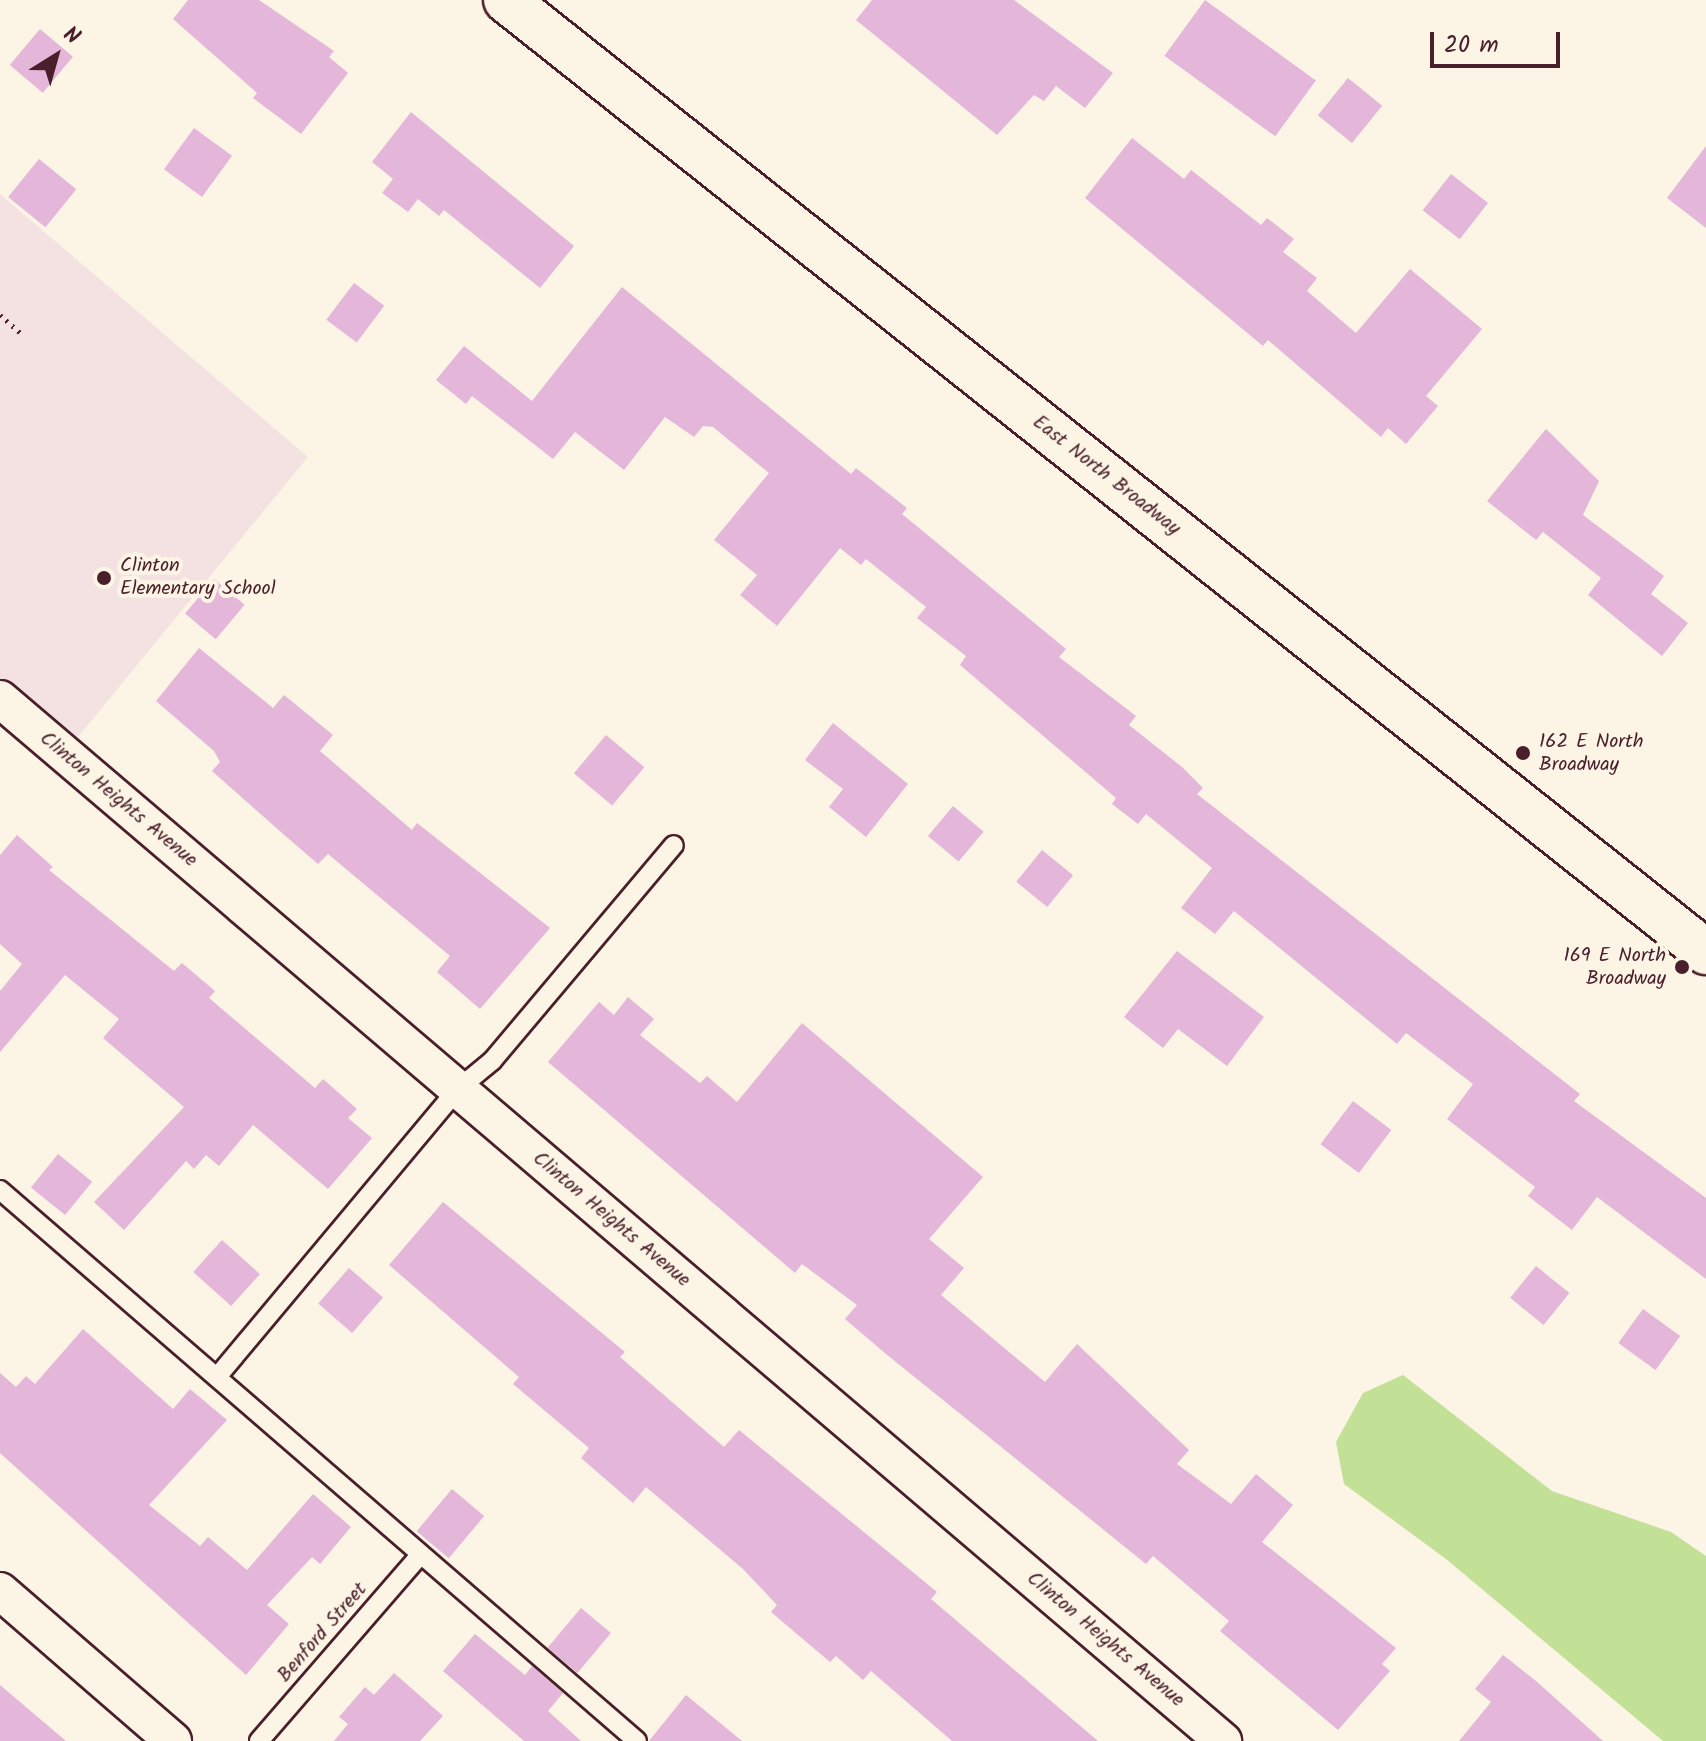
<!DOCTYPE html>
<html>
<head>
<meta charset="utf-8">
<style>
	body { margin:0 }
	#map { position:relative; width:1706px; height:1741px; overflow:hidden; background:#fcf5e5; font-family:Kalam,sans-serif }
	div>[style] { position:absolute }
	.built>* { inset:0; background:#f4e2e2 }
	.green>* { inset:0; background:#c3e097 }
	.building>* { inset:0; background:#e3b6da; transform-origin:0 0 }
	.path>* { height:5px; margin-top:-2.5px; transform-origin:0; background:repeating-linear-gradient(90deg,#4a1f2b 0 2px,transparent 0 8px) }
	.roads { filter:drop-shadow(2px 0 #4a1f2b) drop-shadow(-2px 0 #4a1f2b) drop-shadow(0 2px #4a1f2b) drop-shadow(0 -2px #4a1f2b) }
	.service>* { height:18px; margin:-9px; padding:0 9px; transform-origin:9px; border-radius:9px; background:#fcf5e5 }
	.minor>* { height:36px; margin:-18px; padding:0 18px; transform-origin:18px; border-radius:18px; background:#fcf5e5 }
	.secondary>* { height:44px; margin:-22px; padding:0 22px; transform-origin:22px; border-radius:22px; background:#fcf5e5 }
	.dots>* { width:22px; height:22px; translate:-50% -50%; box-sizing:border-box; border:4px solid #fcf5e5; border-radius:50% }
	span { translate:-50% -50%; white-space:nowrap; text-align:center; line-height:1.15; -webkit-text-stroke:8px #fcf5e5; paint-order:stroke }
	.street-label { font-size:20px; color:#4a1f2b }
	.poi-label { font-size:20px; color:#4a1f2b }
	.left { translate:0 -50%; text-align:left }
	.right { translate:-100% -50%; text-align:right }
	.north { position:absolute; left:16px; top:16px; width:80px; height:80px; -webkit-text-stroke:6px #fcf5e5; paint-order:stroke; rotate:37deg; font-size:22px; font-weight:700; line-height:32px; text-align:center; color:#4a1f2b }
	.north::after { content:''; display:block; margin:auto; width:28px; height:36px; background:#4a1f2b; clip-path:polygon(50% 0,100% 100%,50% 72%,0 100%) }
	.scale { position:absolute; left:1430px; top:32px; width:130px; height:36px; box-sizing:border-box; border:4px solid #4a1f2b; border-top:0; padding-left:10px; font-size:24px; line-height:28px; white-space:nowrap; color:#4a1f2b; -webkit-text-stroke:6px #fcf5e5; paint-order:stroke }
</style>
</head>
<body>
<div id="map">
	<div class="built">
		<div style="clip-path:polygon(0 194px,308px 457px,64px 754px,0 699px)"></div>
	</div>
	<div class="green">
		<div style="clip-path:polygon(1403px 1375px,1552px 1491px,1671px 1532px,1706px 1556px,1706px 1741px,1663px 1741px,1446px 1559px,1344px 1484px,1336px 1442px,1363px 1393px)"></div>
	</div>
	<div class="building">
		<div style="clip-path:polygon(188px 0,259px 0,334px 51px,329px 57px,348px 73px,301px 134px,253px 98px,257px 93px,173px 19px)"></div>
		<div style="clip-path:polygon(872px 0,1014px 0,1113px 73px,1085px 108px,1056px 86px,1044px 101px,1034px 95px,997px 135px,856px 20px)"></div>
		<div style="left:1205px;top:0;width:137px;height:69px;rotate:36deg"></div>
		<div style="left:40px;top:29px;width:43px;height:47px;rotate:40deg"></div>
		<div style="left:1348px;top:78px;width:44px;height:48px;rotate:39deg"></div>
		<div style="clip-path:polygon(411px 112px,574px 246px,540px 288px,444px 210px,439px 216px,418px 199px,408px 212px,382px 193px,393px 179px,372px 162px)"></div>
		<div style="left:194px;top:128px;width:47px;height:51px;rotate:36deg"></div>
		<div style="clip-path:polygon(1132px 138px,1184px 179px,1191px 170px,1261px 225px,1267px 218px,1294px 239px,1283px 252px,1317px 278px,1307px 291px,1356px 333px,1410px 269px,1482px 329px,1426px 396px,1438px 406px,1406px 444px,1388px 428px,1381px 437px,1268px 340px,1263px 346px,1085px 198px)"></div>
		<div style="clip-path:polygon(1706px 146px,1706px 228px,1667px 198px)"></div>
		<div style="left:39px;top:159px;width:48px;height:49px;rotate:39deg"></div>
		<div style="left:1451px;top:174px;width:47px;height:46px;rotate:38deg"></div>
		<div style="left:354px;top:283px;width:38px;height:46px;rotate:37deg"></div>
		<div style="clip-path:polygon(622px 287px,851px 474px,856px 468px,907px 508px,902px 514px,1066px 649px,1059px 657px,1136px 716px,1129px 725px,1182px 767px,1203px 788px,1197px 794px,1580px 1094px,1574px 1101px,1706px 1198px,1706px 1279px,1597px 1197px,1572px 1230px,1528px 1196px,1535px 1187px,1447px 1119px,1473px 1084px,1406px 1033px,1397px 1044px,1234px 911px,1215px 934px,1181px 908px,1212px 868px,1146px 814px,1138px 824px,1112px 804px,1116px 798px,960px 665px,966px 656px,917px 618px,926px 607px,866px 559px,861px 565px,840px 548px,777px 626px,740px 595px,757px 575px,714px 540px,769px 473px,713px 427px,703px 426px,694px 437px,665px 417px,624px 470px,575px 432px,553px 459px,472px 396px,466px 404px,436px 380px,464px 346px,532px 401px)"></div>
		<div style="clip-path:polygon(1546px 429px,1599px 481px,1583px 515px,1664px 576px,1651px 594px,1688px 623px,1662px 656px,1588px 595px,1601px 578px,1543px 532px,1536px 540px,1487px 501px)"></div>
		<div style="left:214px;top:579px;width:40px;height:45px;rotate:40deg"></div>
		<div style="clip-path:polygon(199px 648px,273px 708px,284px 695px,333px 735px,320px 751px,412px 830px,417px 823px,550px 928px,480px 1009px,437px 972px,450px 956px,328px 854px,318px 864px,282px 833px,212px 771px,220px 762px,214px 751px,156px 701px)"></div>
		<div style="clip-path:polygon(833px 723px,908px 784px,866px 837px,829px 807px,843px 789px,805px 760px)"></div>
		<div style="left:606px;top:735px;width:50px;height:50px;rotate:40deg"></div>
		<div style="left:953px;top:806px;width:40px;height:39px;rotate:40deg"></div>
		<div style="clip-path:polygon(17px 835px,53px 867px,49px 870px,174px 971px,182px 963px,215px 991px,209px 998px,315px 1088px,323px 1079px,357px 1109px,348px 1118px,372px 1138px,328px 1189px,253px 1125px,219px 1166px,206px 1155px,194px 1169px,186px 1161px,124px 1230px,94px 1202px,184px 1107px,103px 1038px,119px 1019px,65px 975px,0 1052px,0 991px,22px 964px,0 944px,0 855px)"></div>
		<div style="left:1042px;top:850px;width:40px;height:41px;rotate:39deg"></div>
		<div style="clip-path:polygon(1177px 951px,1264px 1017px,1227px 1066px,1178px 1029px,1163px 1048px,1124px 1017px)"></div>
		<div style="clip-path:polygon(628px 997px,654px 1019px,640px 1035px,700px 1083px,707px 1076px,737px 1102px,802px 1023px,983px 1177px,929px 1239px,964px 1268px,941px 1295px,1045px 1382px,1077px 1344px,1189px 1450px,1177px 1464px,1231px 1504px,1256px 1474px,1293px 1505px,1262px 1542px,1396px 1648px,1382px 1664px,1390px 1671px,1338px 1730px,1220px 1631px,1229px 1621px,1153px 1556px,1146px 1564px,886px 1354px,845px 1319px,857px 1305px,802px 1264px,795px 1273px,548px 1062px,599px 1002px,614px 1015px)"></div>
		<div style="left:1353px;top:1101px;width:48px;height:54px;rotate:37deg"></div>
		<div style="left:58px;top:1154px;width:44px;height:43px;rotate:39deg"></div>
		<div style="clip-path:polygon(443px 1202px,625px 1352px,620px 1357px,724px 1447px,739px 1430px,892px 1555px,937px 1592px,931px 1599px,1098px 1741px,952px 1741px,871px 1671px,863px 1680px,836px 1656px,830px 1662px,771px 1612px,777px 1605px,743px 1569px,646px 1487px,633px 1503px,581px 1458px,589px 1448px,513px 1384px,519px 1377px,389px 1265px)"></div>
		<div style="left:222px;top:1240px;width:51px;height:43px;rotate:42deg"></div>
		<div style="left:1536px;top:1266px;width:43px;height:41px;rotate:39deg"></div>
		<div style="left:349px;top:1268px;width:45px;height:47px;rotate:41deg"></div>
		<div style="left:1643px;top:1309px;width:46px;height:42px;rotate:36deg"></div>
		<div style="clip-path:polygon(83px 1329px,173px 1409px,190px 1389px,227px 1420px,149px 1505px,200px 1546px,208px 1537px,247px 1570px,313px 1494px,351px 1527px,320px 1564px,312px 1557px,267px 1605px,289px 1624px,246px 1675px,0 1453px,0 1373px,16px 1387px,26px 1376px,35px 1384px)"></div>
		<div style="left:452px;top:1489px;width:42px;height:55px;rotate:40deg"></div>
		<div style="left:581px;top:1608px;width:39px;height:52px;rotate:40deg"></div>
		<div style="clip-path:polygon(475px 1634px,525px 1675px,532px 1666px,563px 1693px,548px 1711px,581px 1741px,524px 1741px,443px 1671px)"></div>
		<div style="clip-path:polygon(1503px 1655px,1536px 1681px,1603px 1741px,1459px 1741px,1491px 1702px,1475px 1689px)"></div>
		<div style="clip-path:polygon(394px 1673px,443px 1716px,420px 1741px,334px 1741px,348px 1724px,339px 1717px,365px 1687px,374px 1695px)"></div>
		<div style="clip-path:polygon(0 1685px,66px 1741px,0 1741px)"></div>
		<div style="clip-path:polygon(686px 1695px,742px 1741px,649px 1741px)"></div>
	</div>
	<div class="path">
		<div style="left:0;top:315px;width:29px;rotate:41deg"></div>
	</div>
	<div class="roads">
		<div class="service">
			<div style="left:0;top:1190px;width:842px;rotate:40.86deg"></div>
			<div style="left:217px;top:1377px;width:376px;rotate:-50.1deg"></div>
			<div style="left:458px;top:1089px;width:44px;rotate:-39.5deg"></div>
			<div style="left:492px;top:1061px;width:282px;rotate:-49.9deg"></div>
			<div style="left:259px;top:1741px;width:247px;rotate:-49.1deg"></div>
		</div>
		<div class="minor">
			<div style="left:0;top:699px;width:1607px;rotate:40.43deg"></div>
			<div style="left:0;top:1591px;width:229px;rotate:40.9deg"></div>
		</div>
		<div class="secondary">
			<div style="left:506px;top:0;width:1532px;rotate:38.43deg"></div>
		</div>
	</div>
	<div class="dots">
		<div style="left:104px;top:578px;background:#4a1f2b"></div>
		<div style="left:1523px;top:753px;background:#4a1f2b"></div>
		<div style="left:1682px;top:967px;background:#4a1f2b"></div>
	</div>
	<div class="street-label">
		<span style="left:1106px;top:476px;rotate:38deg">East North Broadway</span>
		<span style="left:118px;top:800px;rotate:40deg">Clinton Heights Avenue</span>
		<span style="left:611px;top:1220px;rotate:40deg">Clinton Heights Avenue</span>
		<span style="left:323px;top:1633px;rotate:-49deg">Benford Street</span>
		<span style="left:1105px;top:1640px;rotate:40deg">Clinton Heights Avenue</span>
	</div>
	<div class="poi-label">
		<span class="left" style="left:120px;top:578px">Clinton<br>Elementary School</span>
		<span class="left" style="left:1539px;top:754px">162 E North<br>Broadway</span>
		<span class="right" style="left:1666px;top:968px">169 E North<br>Broadway</span>
	</div>
	<div class="north">N</div>
	<div class="scale">20 m</div>
</div>
</body>
</html>
